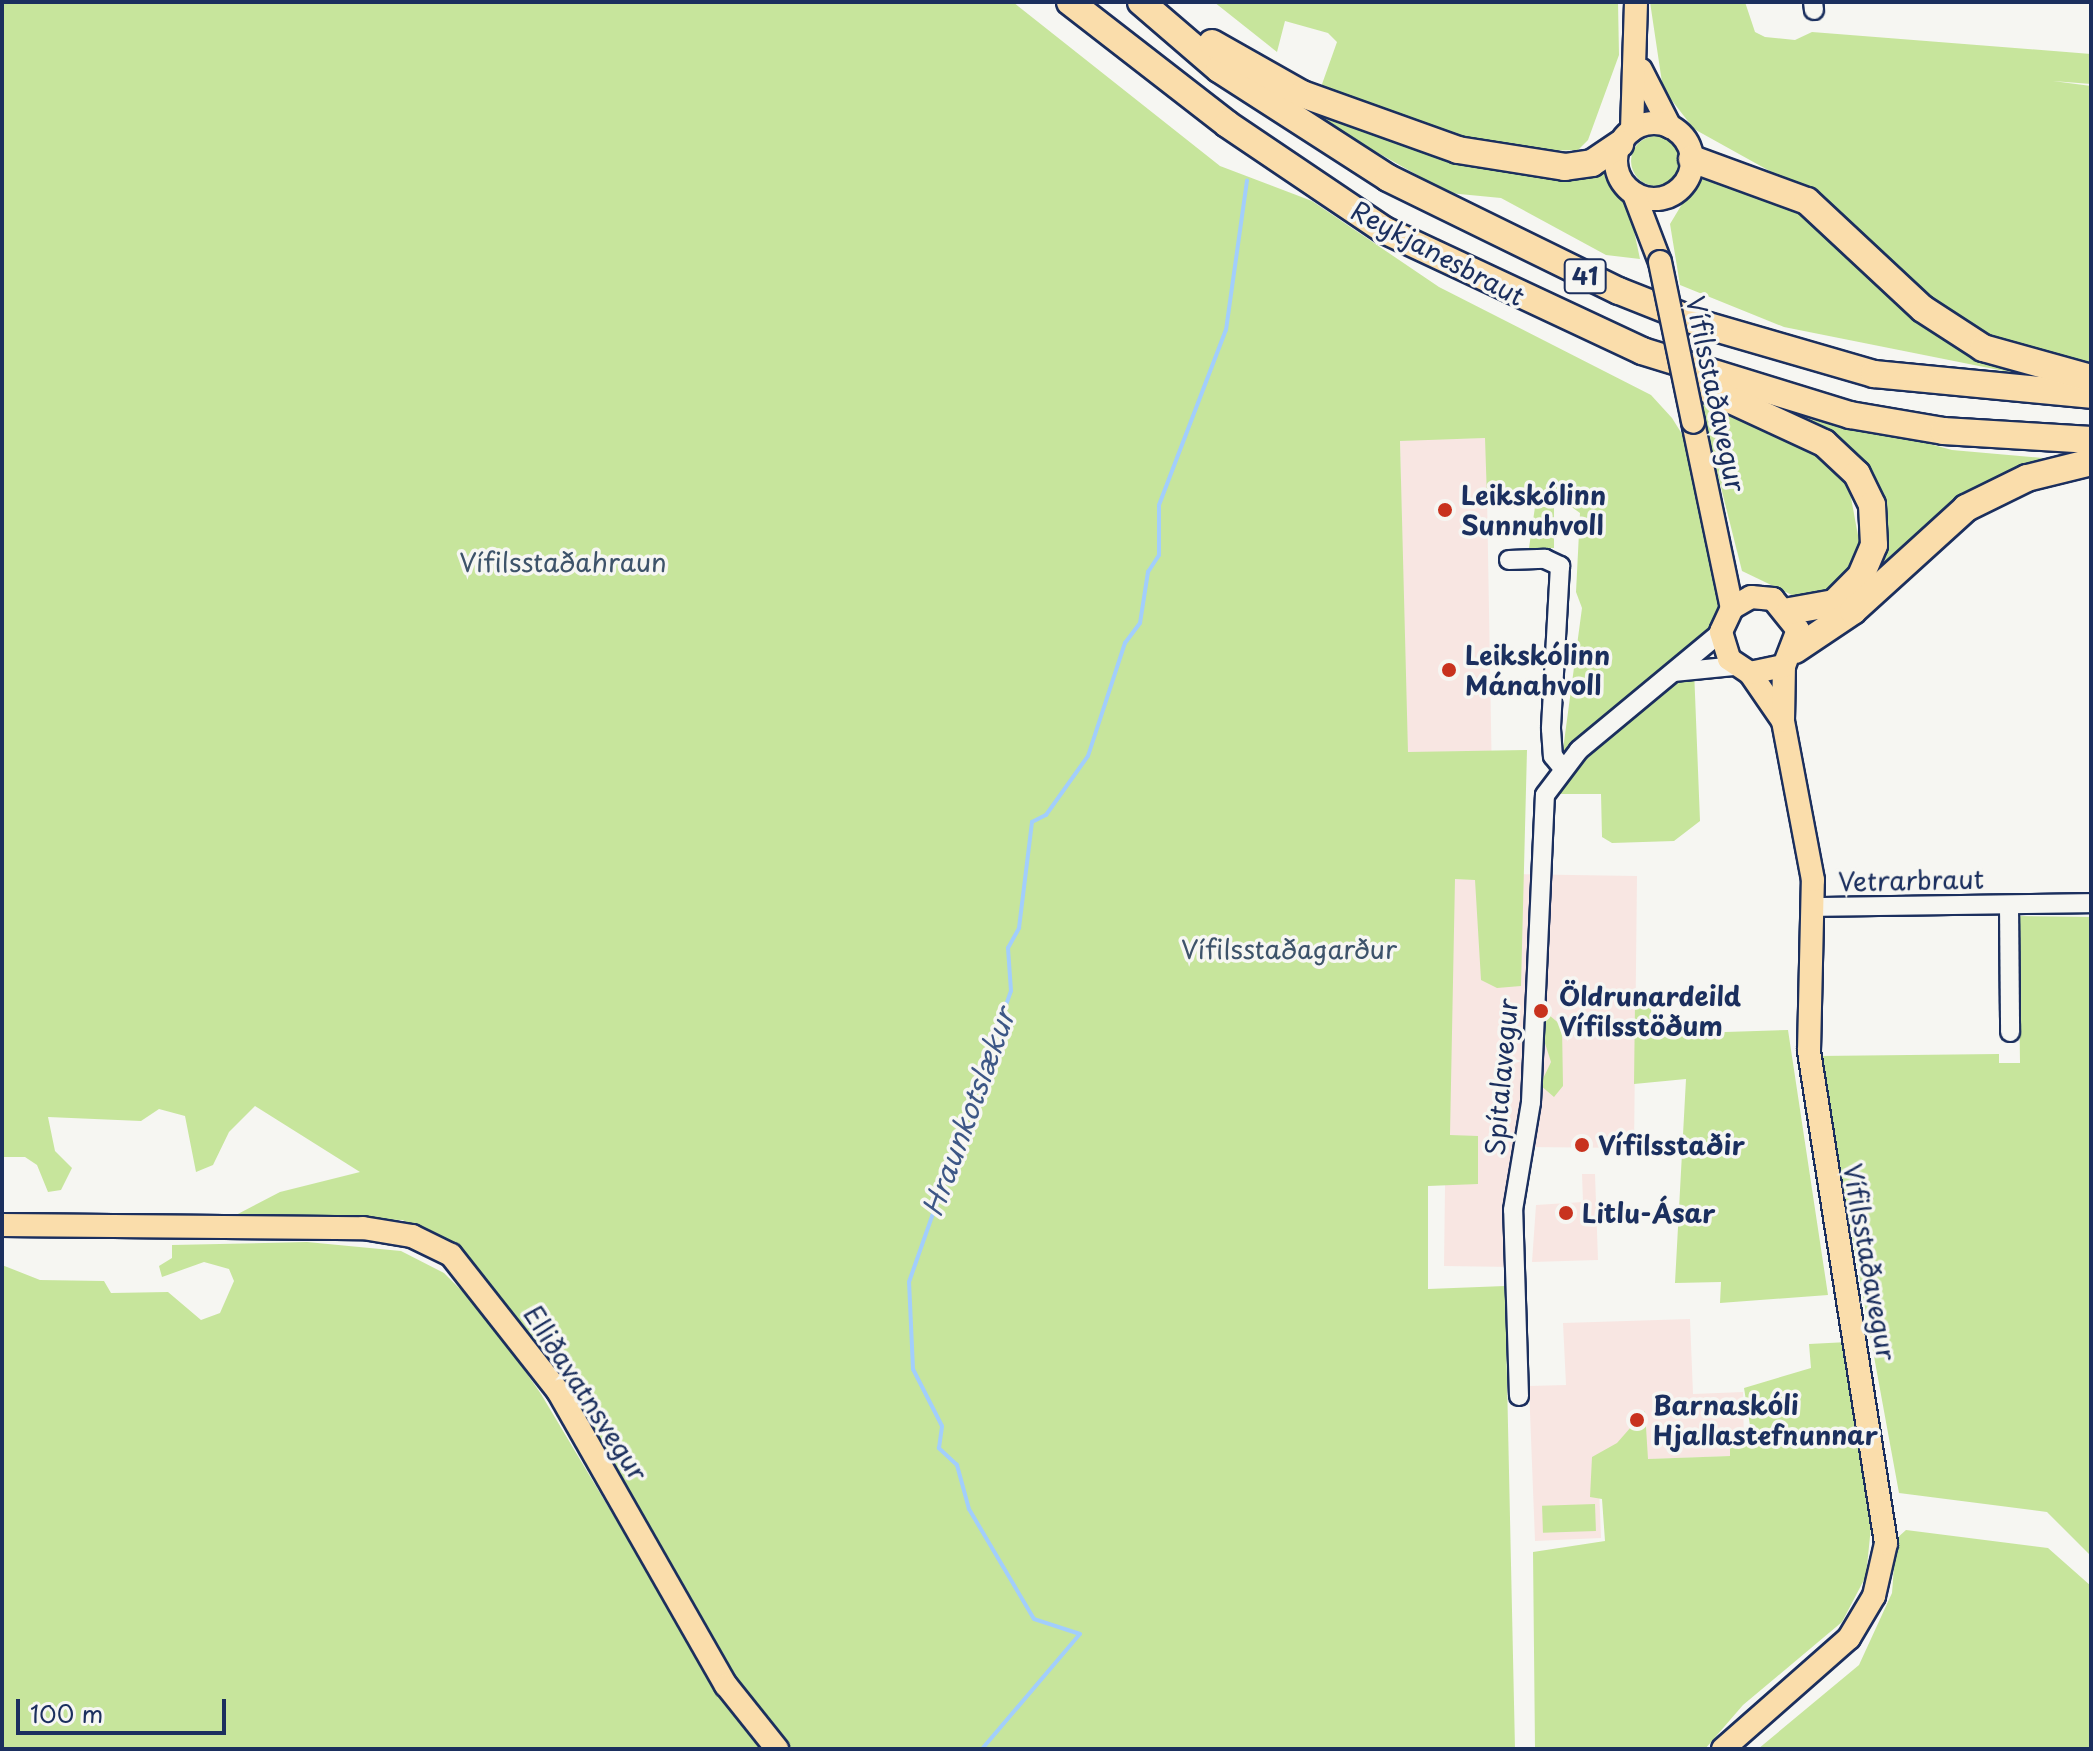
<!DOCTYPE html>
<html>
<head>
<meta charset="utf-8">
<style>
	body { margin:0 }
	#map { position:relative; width:2093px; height:1751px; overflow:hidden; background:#f6f6f2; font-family:"Playpen Sans",sans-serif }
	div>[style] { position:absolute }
	.built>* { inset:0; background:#f8e6e2; transform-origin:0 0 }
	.green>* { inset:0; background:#c7e59c; transform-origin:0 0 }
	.round { border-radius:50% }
	.stream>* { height:4px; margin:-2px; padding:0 2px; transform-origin:2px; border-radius:2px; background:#a2cefc }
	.roads { filter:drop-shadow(2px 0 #1b2f5e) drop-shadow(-2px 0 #1b2f5e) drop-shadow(0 2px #1b2f5e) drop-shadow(0 -2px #1b2f5e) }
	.minor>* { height:18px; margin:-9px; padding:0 9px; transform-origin:9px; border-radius:9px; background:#f6f6f2 }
	.major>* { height:22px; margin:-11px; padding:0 11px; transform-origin:11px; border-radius:11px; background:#faddab }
	.major>.ring { margin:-11px; padding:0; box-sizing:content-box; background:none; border:22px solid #faddab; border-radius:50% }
	.highway>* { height:26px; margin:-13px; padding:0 13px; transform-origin:13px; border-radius:13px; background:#faddab }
	.bridges { filter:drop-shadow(2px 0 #1b2f5e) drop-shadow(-2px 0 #1b2f5e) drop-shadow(0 2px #1b2f5e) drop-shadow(0 -2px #1b2f5e) }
	.major-bridge>* { height:22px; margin:-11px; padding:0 11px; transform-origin:11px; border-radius:11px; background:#faddab }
	.dots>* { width:22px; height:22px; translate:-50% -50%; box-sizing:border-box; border:4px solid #f6f6f2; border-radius:50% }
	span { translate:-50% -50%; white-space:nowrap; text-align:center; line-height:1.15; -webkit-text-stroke:7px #f6f6f2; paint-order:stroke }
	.shield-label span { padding:2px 6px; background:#f6f6f2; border:2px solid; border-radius:6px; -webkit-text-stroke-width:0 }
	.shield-label { font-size:24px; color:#1b2f5e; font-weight:700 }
	.street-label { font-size:26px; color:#1b2f5e }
	.poi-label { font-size:26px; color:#1b2f5e; font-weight:700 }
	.left { translate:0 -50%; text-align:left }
	.park-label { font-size:26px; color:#3d536a }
	.water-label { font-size:28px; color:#3d5786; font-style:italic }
	.frame { position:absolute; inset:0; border:4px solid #1b2f5e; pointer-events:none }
	.scale { position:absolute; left:16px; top:1699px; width:210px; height:36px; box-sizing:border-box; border:4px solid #1b2f5e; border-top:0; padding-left:10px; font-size:24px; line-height:28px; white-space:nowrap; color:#1b2f5e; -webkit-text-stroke:6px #f6f6f2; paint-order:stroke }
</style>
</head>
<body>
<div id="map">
	<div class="built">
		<div style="left:1486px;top:438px;width:313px;height:86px;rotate:89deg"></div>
		<div style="clip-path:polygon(1449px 873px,1637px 876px,1634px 1148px,1514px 1147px,1513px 1267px,1444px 1266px)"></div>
		<div style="clip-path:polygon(1582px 1174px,1595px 1174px,1598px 1260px,1532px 1262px,1536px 1205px,1583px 1202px)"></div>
		<div style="clip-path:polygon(1690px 1319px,1693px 1394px,1743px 1392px,1744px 1446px,1730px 1456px,1598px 1461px,1601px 1538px,1535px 1541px,1529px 1386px,1566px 1385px,1563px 1323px)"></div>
	</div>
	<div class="green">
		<div style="clip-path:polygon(2px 2px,1013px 2px,1220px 166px,1312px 201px,1439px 287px,1651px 395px,1672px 418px,1687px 442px,1724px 604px,1713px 628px,1562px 757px,1582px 608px,1576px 592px,1580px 513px,1559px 498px,1487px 499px,1485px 438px,1400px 441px,1408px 752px,1527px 750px,1521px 986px,1497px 988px,1481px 980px,1475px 880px,1455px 879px,1450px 1135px,1478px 1136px,1478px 1184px,1428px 1186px,1428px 1289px,1505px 1286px,1515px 1749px,784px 1749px,715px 1656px,553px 1361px,473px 1264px,403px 1220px,234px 1216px,280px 1192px,360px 1172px,255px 1106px,229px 1132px,213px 1165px,196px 1172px,185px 1116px,159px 1109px,141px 1121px,48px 1117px,55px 1151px,72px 1168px,61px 1190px,48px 1192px,37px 1165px,25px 1157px,2px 1157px)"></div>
		<div style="clip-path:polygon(1214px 2px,1618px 2px,1619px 55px,1588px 140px,1578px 150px,1531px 151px,1403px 126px,1321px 87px,1337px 42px,1328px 33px,1285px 21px,1277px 52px)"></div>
		<div style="clip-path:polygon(1650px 2px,1745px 2px,1755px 32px,1765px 37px,1795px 40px,1812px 32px,2091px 54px,2091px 84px,2053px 81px,2091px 86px,2091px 371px,1985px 339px,1931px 304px,1831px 205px,1694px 129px,1663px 89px)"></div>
		<div style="clip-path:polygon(1295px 106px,1593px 173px,1608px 170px,1628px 202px,1640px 259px,1606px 255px,1501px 198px,1449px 193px)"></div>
		<div class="round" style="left:1631px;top:136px;width:50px;height:50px"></div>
		<div style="clip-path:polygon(1702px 171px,1785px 199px,1959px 345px,2014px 373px,1784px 327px,1680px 285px,1670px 224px)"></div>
		<div style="clip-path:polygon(1698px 396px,1808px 448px,1849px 487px,1860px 546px,1855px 565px,1828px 593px,1798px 598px,1742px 571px)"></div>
		<div style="clip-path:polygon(1768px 400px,1952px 450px,2054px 459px,1943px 512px,1871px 581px,1881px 503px)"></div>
		<div style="clip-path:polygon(1535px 507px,1554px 507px,1554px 548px,1529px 548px)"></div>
		<div style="clip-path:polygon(1694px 669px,1700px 821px,1674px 841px,1612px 843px,1602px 837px,1601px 794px,1552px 794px,1663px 683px)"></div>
		<div style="clip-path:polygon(2018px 916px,2091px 917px,2091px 1556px,2047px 1512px,1899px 1493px,1819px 1056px,1999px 1054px,1999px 1063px,2020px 1063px)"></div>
		<div style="clip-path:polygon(1635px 1003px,1651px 1007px,1652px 1027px,1663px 1034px,1788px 1030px,1828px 1295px,1720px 1303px,1721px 1282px,1675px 1283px,1686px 1079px,1634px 1084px)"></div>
		<div style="clip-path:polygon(1549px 1015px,1562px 1026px,1563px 1086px,1554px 1097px,1540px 1085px,1551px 1062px,1541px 1031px)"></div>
		<div style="clip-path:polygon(307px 1242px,401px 1251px,444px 1273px,486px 1315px,541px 1394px,721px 1696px,764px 1749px,2px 1749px,2px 1265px,40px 1280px,104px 1281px,111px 1293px,168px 1292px,201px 1320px,220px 1313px,234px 1281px,229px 1269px,204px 1262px,162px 1277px,159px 1266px,172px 1258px,172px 1245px)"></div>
		<div style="clip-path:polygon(1848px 1342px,1872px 1517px,1866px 1576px,1842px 1622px,1743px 1705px,1705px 1749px,1535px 1749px,1533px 1552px,1605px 1541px,1602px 1499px,1590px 1497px,1592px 1457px,1617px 1443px,1645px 1411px,1648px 1459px,1730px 1456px,1730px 1447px,1752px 1438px,1744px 1388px,1811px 1368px,1809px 1344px)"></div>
		<div style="left:1595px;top:1504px;width:27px;height:53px;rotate:88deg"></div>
		<div style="clip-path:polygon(1906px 1530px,2048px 1548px,2091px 1586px,2091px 1749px,1758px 1749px,1859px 1665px,1892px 1593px,1896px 1539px)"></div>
	</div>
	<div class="stream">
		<div style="left:982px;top:1749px;width:151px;rotate:-49.6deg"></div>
		<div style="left:1080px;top:1634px;width:48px;rotate:-161.9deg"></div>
		<div style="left:1034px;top:1619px;width:128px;rotate:-120.6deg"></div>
		<div style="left:969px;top:1509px;width:46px;rotate:-105.3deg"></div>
		<div style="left:957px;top:1465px;width:25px;rotate:-137deg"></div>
		<div style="left:939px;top:1448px;width:22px;rotate:-82deg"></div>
		<div style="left:942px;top:1426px;width:64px;rotate:-117deg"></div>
		<div style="left:913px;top:1369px;width:87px;rotate:-92.6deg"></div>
		<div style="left:909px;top:1282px;width:308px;rotate:-70.7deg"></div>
		<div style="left:1011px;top:991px;width:43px;rotate:-94deg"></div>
		<div style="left:1008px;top:948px;width:23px;rotate:-61deg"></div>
		<div style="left:1019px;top:928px;width:107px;rotate:-83deg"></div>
		<div style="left:1032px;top:822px;width:16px;rotate:-27deg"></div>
		<div style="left:1046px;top:815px;width:72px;rotate:-54.6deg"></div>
		<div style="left:1088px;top:756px;width:119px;rotate:-71.9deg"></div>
		<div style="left:1125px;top:643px;width:25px;rotate:-53deg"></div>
		<div style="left:1140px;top:623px;width:52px;rotate:-81.1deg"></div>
		<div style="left:1148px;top:572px;width:20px;rotate:-57deg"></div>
		<div style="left:1159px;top:555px;width:50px;rotate:-90deg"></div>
		<div style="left:1159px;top:505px;width:187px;rotate:-69.1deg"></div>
		<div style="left:1226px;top:330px;width:151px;rotate:-82deg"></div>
	</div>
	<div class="roads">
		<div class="minor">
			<div style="left:1813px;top:2px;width:8px;rotate:83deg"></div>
			<div style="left:1509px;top:560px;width:36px;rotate:-2deg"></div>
			<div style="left:1545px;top:559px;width:17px;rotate:25deg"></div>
			<div style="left:1560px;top:566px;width:163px;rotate:93.2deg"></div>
			<div style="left:1551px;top:729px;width:27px;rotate:86deg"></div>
			<div style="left:1553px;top:756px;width:14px;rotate:51deg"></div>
			<div style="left:1675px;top:672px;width:60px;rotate:-5.7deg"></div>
			<div style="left:2009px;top:905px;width:127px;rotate:89.5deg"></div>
			<div style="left:1814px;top:907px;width:277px;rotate:-0.8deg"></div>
			<div style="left:1519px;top:1396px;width:186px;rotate:-91.8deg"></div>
			<div style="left:1513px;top:1210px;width:109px;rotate:-80.5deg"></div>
			<div style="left:1531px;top:1102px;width:307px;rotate:-87.4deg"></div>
			<div style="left:1545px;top:795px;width:56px;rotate:-52.9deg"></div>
			<div style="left:1579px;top:750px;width:185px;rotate:-39.7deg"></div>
		</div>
		<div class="major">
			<div style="left:1641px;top:70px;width:64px;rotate:63deg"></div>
			<div class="ring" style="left:1616px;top:123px;width:54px;height:54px"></div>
			<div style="left:1632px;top:130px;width:128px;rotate:-88.2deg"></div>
			<div style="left:1634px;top:194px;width:73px;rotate:69.1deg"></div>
			<div style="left:1693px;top:422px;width:190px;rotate:78.2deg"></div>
			<div style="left:1750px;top:673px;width:58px;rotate:55.5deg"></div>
			<div style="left:2px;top:1225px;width:361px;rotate:0.5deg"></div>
			<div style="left:363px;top:1228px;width:50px;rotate:9.3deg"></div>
			<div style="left:412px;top:1236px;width:43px;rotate:26deg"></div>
			<div style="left:451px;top:1255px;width:173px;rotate:51.8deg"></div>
			<div style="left:558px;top:1391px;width:339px;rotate:60.3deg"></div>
			<div style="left:726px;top:1685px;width:82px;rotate:51.4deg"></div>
			<div style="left:1723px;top:1749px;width:168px;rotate:-41.4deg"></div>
			<div style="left:1849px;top:1638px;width:49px;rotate:-59.2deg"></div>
			<div style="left:1874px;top:1596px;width:54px;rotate:-77.2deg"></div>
			<div style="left:1886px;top:1543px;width:498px;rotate:-98.9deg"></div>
			<div style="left:1809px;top:1051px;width:171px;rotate:-88.7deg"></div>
			<div style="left:1813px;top:880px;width:162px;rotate:-100.7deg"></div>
			<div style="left:1783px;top:721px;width:55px;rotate:-89deg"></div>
			<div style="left:1784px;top:666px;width:39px;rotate:-69deg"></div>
			<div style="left:1798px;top:630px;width:40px;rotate:-129deg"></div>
			<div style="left:1773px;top:599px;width:22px;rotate:-175deg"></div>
			<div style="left:1751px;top:597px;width:22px;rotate:150deg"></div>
			<div style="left:1732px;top:608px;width:26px;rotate:115deg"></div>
			<div style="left:1721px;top:632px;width:28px;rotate:73deg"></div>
			<div style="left:1729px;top:659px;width:25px;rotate:34deg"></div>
			<div style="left:1750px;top:673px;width:35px;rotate:-12deg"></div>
		</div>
		<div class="highway">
			<div style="left:1070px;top:2px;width:199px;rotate:37.8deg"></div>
			<div style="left:1227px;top:124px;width:189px;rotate:34deg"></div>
			<div style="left:1384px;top:230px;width:285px;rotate:25.1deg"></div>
			<div style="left:1642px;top:351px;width:218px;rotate:17.1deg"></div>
			<div style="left:1850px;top:415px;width:95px;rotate:9.7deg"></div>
			<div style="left:1944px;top:431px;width:147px;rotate:3.5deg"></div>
			<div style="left:1141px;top:2px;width:103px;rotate:40.7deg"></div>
			<div style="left:1219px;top:69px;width:201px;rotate:32.8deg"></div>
			<div style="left:1388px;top:178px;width:257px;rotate:26.1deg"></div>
			<div style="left:1619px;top:291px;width:92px;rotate:21.6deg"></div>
			<div style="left:1705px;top:325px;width:176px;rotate:16.2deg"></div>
			<div style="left:1874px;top:374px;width:218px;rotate:5.5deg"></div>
			<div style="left:1212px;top:43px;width:103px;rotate:29.5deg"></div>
			<div style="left:1302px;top:94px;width:166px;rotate:19.7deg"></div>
			<div style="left:1458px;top:150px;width:108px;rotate:9deg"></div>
			<div style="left:1565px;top:167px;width:27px;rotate:-8deg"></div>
			<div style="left:1592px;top:163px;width:34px;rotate:-34deg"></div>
			<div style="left:1692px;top:159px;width:122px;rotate:20.1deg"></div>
			<div style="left:1807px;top:201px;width:158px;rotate:43deg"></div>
			<div style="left:1923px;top:309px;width:72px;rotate:33deg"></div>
			<div style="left:1983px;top:348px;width:112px;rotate:15.5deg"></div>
			<div style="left:1707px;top:389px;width:129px;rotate:24.8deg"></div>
			<div style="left:1824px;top:443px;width:45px;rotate:43.2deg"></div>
			<div style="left:1857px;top:474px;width:34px;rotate:64deg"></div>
			<div style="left:1872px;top:505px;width:40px;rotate:87.1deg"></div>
			<div style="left:1874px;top:545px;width:34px;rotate:113deg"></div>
			<div style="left:1861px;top:576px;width:38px;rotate:135deg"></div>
			<div style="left:1834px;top:603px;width:45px;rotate:169.7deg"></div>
			<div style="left:1795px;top:650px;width:70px;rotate:-33.9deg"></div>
			<div style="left:1853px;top:611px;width:153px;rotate:-42.3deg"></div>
			<div style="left:1966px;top:508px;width:68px;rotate:-26.2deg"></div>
			<div style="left:2027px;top:478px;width:66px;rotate:-14deg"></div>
		</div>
	</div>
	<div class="bridges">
		<div class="major-bridge">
			<div style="left:1660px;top:262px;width:163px;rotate:78.3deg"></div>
		</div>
	</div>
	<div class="dots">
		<div style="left:1445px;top:510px;background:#c8321e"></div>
		<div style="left:1449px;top:670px;background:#c8321e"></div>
		<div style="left:1541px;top:1011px;background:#c8321e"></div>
		<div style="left:1582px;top:1145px;background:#c8321e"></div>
		<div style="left:1566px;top:1213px;background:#c8321e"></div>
		<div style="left:1637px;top:1420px;background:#c8321e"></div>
	</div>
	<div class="shield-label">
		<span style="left:1585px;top:276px">41</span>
	</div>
	<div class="street-label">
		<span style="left:1438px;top:253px;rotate:28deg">Reykjanesbraut</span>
		<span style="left:1716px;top:394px;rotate:78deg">Vífilsstaðavegur</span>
		<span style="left:1911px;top:880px;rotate:-1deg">Vetrarbraut</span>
		<span style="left:1501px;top:1077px;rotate:-85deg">Spítalavegur</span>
		<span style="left:1870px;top:1262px;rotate:80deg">Vífilsstaðavegur</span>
		<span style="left:586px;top:1393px;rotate:57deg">Elliðavatnsvegur</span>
	</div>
	<div class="poi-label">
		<span class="left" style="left:1461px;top:510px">Leikskólinn<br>Sunnuhvoll</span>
		<span class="left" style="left:1465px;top:670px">Leikskólinn<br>Mánahvoll</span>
		<span class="left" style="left:1559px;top:1011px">Öldrunardeild<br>Vífilsstöðum</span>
		<span class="left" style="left:1598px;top:1145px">Vífilsstaðir</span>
		<span class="left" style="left:1582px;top:1213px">Litlu-Ásar</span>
		<span class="left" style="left:1653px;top:1420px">Barnaskóli<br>Hjallastefnunnar</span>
	</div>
	<div class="park-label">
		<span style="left:563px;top:562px">Vífilsstaðahraun</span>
		<span style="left:1289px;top:949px">Vífilsstaðagarður</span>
	</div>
	<div class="water-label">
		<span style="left:968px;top:1112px;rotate:-70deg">Hraunkotslækur</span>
	</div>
	<div class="frame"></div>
	<div class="scale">100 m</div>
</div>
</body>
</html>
